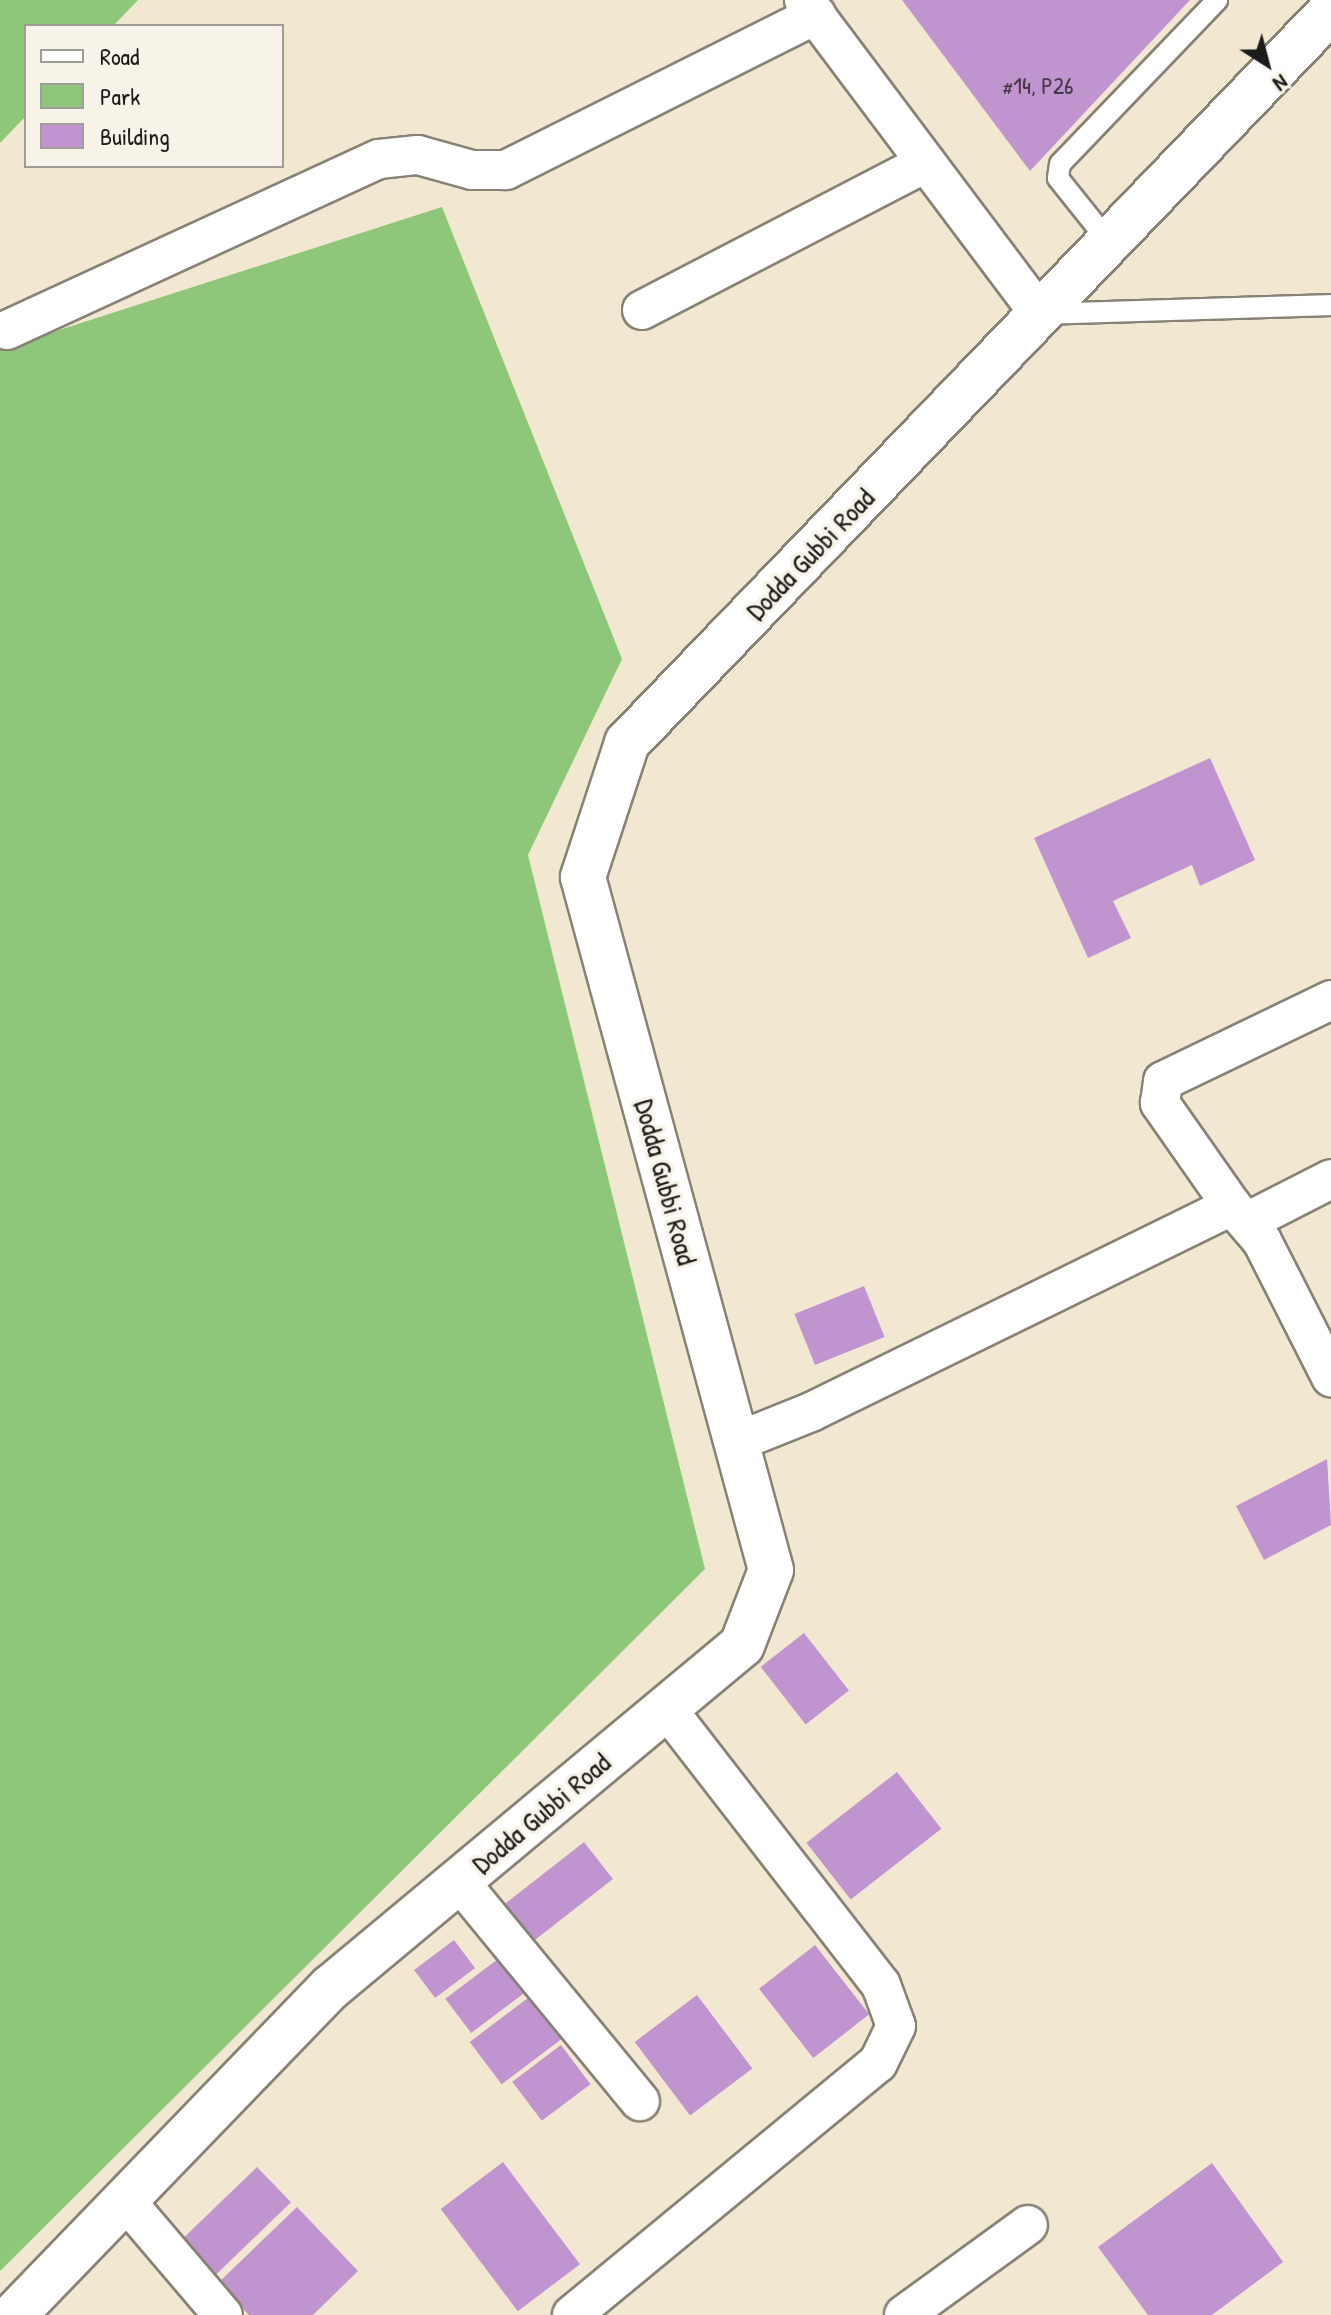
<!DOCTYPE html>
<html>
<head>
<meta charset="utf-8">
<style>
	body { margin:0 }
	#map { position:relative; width:1331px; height:2315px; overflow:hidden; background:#f2e8d1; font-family:"Patrick Hand",sans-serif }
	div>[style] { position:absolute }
	.green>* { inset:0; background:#8ec77a }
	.building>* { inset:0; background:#c095cf; transform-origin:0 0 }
	.roads { filter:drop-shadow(2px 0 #878276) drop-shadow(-2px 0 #878276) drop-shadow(0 2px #878276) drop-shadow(0 -2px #878276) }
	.service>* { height:20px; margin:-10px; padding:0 10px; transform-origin:10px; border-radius:10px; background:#fff }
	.minor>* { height:38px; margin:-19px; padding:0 19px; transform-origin:19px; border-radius:19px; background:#fff }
	.tertiary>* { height:44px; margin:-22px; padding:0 22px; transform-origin:22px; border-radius:22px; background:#fff }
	span { translate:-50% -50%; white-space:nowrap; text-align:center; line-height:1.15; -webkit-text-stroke:7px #f7f3e8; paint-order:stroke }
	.number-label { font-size:24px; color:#453a49 }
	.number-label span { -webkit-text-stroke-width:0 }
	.street-label { font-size:28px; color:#1c1c1c }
	.legend { position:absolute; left:24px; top:24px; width:260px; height:144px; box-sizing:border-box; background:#f7f3e8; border:2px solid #9f9d96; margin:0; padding:10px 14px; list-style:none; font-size:24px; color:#1c1c1c }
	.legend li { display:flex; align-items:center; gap:16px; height:40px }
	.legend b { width:40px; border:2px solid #9f9d96 }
	.north { position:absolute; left:1227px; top:24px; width:80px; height:80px; -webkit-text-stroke:6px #f7f3e8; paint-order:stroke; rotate:144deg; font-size:22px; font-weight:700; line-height:32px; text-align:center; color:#1c1c1c }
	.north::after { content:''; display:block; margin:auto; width:28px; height:36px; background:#1c1c1c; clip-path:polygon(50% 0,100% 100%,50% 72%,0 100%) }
</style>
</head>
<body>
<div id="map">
	<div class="green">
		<div style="clip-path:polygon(0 0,138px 0,113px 26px,26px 26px,26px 116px,0 143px)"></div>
		<div style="clip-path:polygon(442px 207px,622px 659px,528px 855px,705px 1569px,0 2271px,0 349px)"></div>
	</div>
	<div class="building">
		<div style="clip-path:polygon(902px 0,1190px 0,1030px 171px)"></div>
		<div style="clip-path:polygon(1210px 758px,1255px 860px,1200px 886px,1192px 865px,1113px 901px,1131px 938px,1088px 958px,1034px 838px)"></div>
		<div style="left:864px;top:1286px;width:55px;height:75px;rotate:68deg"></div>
		<div style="clip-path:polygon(1327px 1459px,1331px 1525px,1264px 1560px,1236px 1506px)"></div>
		<div style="left:804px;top:1633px;width:73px;height:55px;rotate:52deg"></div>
		<div style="left:897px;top:1772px;width:72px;height:115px;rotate:52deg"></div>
		<div style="left:584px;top:1842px;width:47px;height:112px;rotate:52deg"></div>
		<div style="left:454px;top:1940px;width:35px;height:50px;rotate:53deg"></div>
		<div style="left:815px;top:1945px;width:88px;height:71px;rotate:52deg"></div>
		<div style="left:498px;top:1959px;width:43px;height:66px;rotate:53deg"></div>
		<div style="left:532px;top:1995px;width:53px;height:78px;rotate:53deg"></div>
		<div style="left:697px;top:1995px;width:92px;height:78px;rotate:53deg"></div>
		<div style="left:561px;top:2045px;width:49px;height:61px;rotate:53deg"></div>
		<div style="left:503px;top:2162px;width:128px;height:78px;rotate:53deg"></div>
		<div style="clip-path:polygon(1212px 2163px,1283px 2262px,1212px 2315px,1148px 2315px,1098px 2247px)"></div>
		<div style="left:257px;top:2167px;width:49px;height:111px;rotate:46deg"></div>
		<div style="clip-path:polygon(297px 2207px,358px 2271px,313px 2315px,249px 2315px,218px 2283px)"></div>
	</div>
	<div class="roads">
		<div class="service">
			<div style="left:1109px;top:242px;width:82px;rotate:-128.6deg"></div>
			<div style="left:1058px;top:178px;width:14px;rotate:-82deg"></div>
			<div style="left:1060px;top:164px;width:227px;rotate:-46.2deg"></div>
			<div style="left:1043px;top:314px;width:288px;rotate:-1.8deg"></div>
		</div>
		<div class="minor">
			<div style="left:804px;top:0;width:393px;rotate:53.1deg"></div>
			<div style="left:642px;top:310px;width:320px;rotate:-27.4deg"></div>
			<div style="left:7px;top:330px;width:409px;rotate:-24.7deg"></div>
			<div style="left:379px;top:159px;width:39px;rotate:-6deg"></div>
			<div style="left:418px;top:155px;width:56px;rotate:15.5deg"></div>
			<div style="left:472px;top:170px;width:34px"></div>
			<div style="left:506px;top:170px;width:347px;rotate:-26.6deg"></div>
			<div style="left:1232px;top:1206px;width:126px;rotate:-125deg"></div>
			<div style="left:1160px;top:1103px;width:22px;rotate:-82deg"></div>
			<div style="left:1163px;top:1081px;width:187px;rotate:-25.7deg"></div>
			<div style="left:1249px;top:1221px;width:92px;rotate:-27.1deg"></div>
			<div style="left:736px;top:1442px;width:81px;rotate:-21.8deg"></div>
			<div style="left:811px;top:1412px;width:469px;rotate:-26.1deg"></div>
			<div style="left:1232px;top:1206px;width:46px;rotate:49.4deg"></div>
			<div style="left:1262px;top:1241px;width:153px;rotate:63.1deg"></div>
			<div style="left:459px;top:1881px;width:285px;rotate:50.6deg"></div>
			<div style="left:125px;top:2200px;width:151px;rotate:49.6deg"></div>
			<div style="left:572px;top:2315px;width:396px;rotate:-39.5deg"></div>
			<div style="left:878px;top:2063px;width:41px;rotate:-64.1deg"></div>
			<div style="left:896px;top:2026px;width:44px;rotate:-110.1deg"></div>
			<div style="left:881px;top:1985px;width:351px;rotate:-127.8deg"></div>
			<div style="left:904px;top:2315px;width:153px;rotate:-36deg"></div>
		</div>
		<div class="tertiary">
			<div style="left:14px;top:2315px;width:455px;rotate:-46deg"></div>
			<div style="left:330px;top:1988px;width:536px;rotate:-39.78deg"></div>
			<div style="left:742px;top:1645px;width:80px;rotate:-68.9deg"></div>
			<div style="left:771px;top:1570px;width:718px;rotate:-105.18deg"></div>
			<div style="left:583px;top:877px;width:141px;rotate:-71.8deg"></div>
			<div style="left:627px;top:743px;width:1016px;rotate:-46.12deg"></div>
		</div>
	</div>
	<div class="number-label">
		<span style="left:1038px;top:86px">#14, P26</span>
	</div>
	<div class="street-label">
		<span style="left:810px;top:554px;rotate:-46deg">Dodda Gubbi Road</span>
		<span style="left:666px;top:1182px;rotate:75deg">Dodda Gubbi Road</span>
		<span style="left:541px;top:1813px;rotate:-40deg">Dodda Gubbi Road</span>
	</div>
	<ul class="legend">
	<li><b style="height:10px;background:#fff"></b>Road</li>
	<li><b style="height:22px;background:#8ec77a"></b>Park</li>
	<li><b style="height:22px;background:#c095cf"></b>Building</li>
	</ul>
	<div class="north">N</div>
</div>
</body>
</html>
